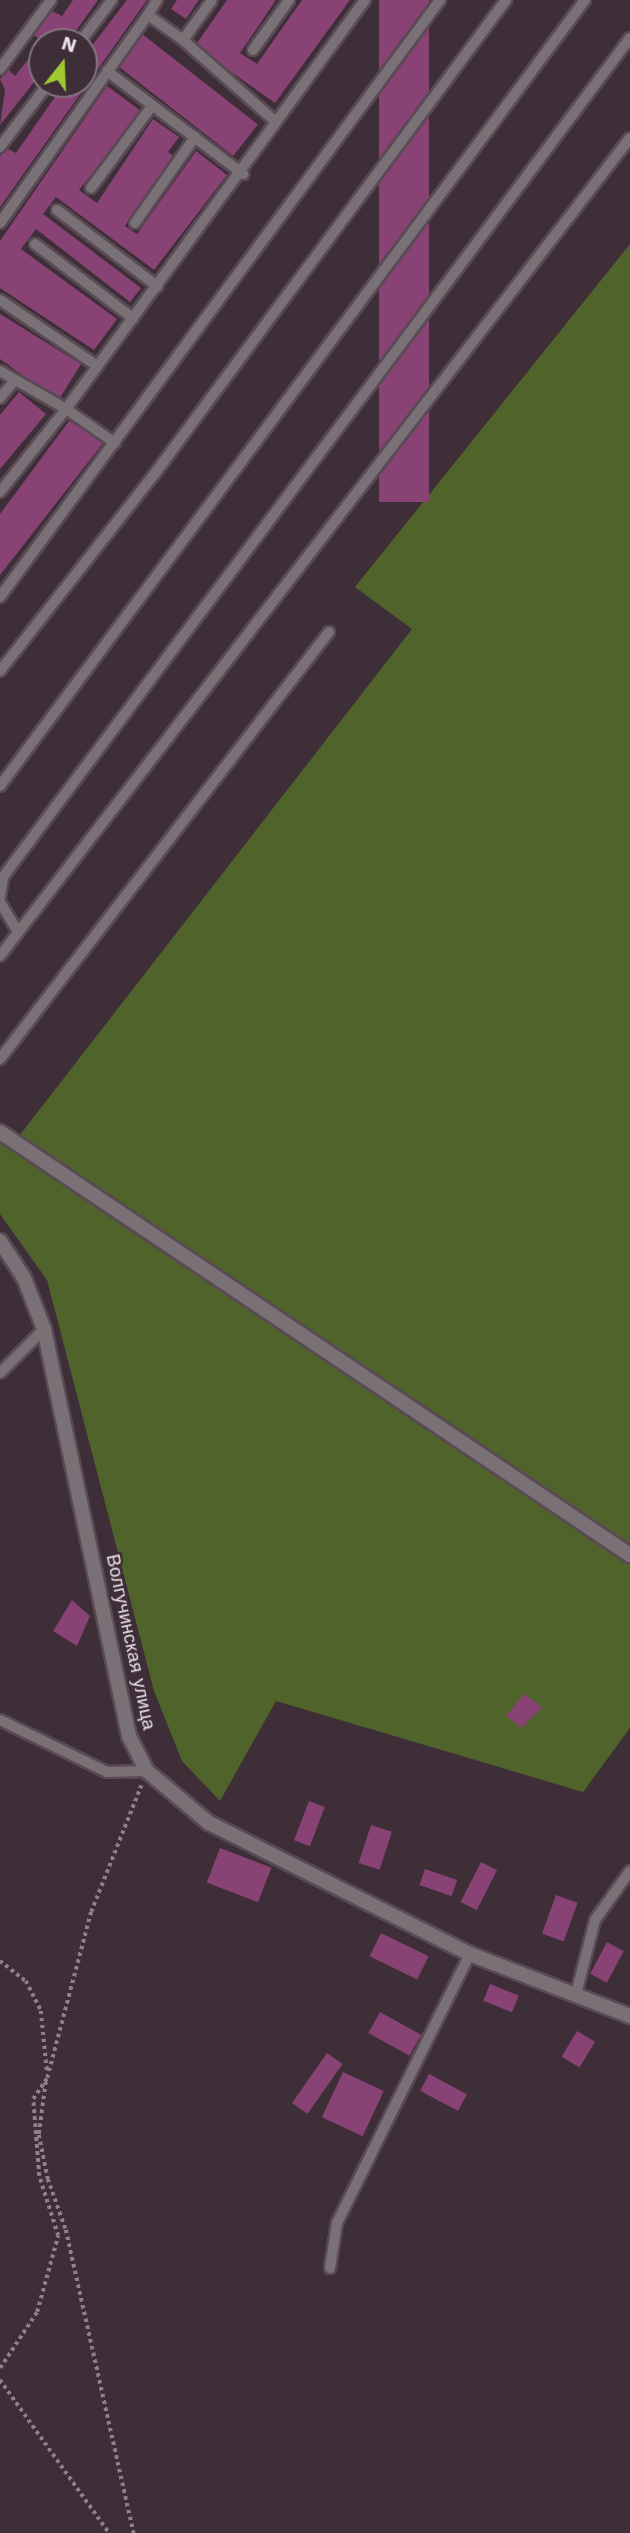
<!DOCTYPE html>
<html>
<head>
<meta charset="utf-8">
<style>
	body { margin:0 }
	#map { position:relative; width:630px; height:2533px; overflow:hidden; background:#3d2e38; font-family:"Work Sans",sans-serif }
	div>[style] { position:absolute }
	.green>* { inset:0; background:#50632b }
	.building>* { inset:0; background:#884274; transform-origin:0 0 }
	.path>* { height:3.5px; margin-top:-1.75px; transform-origin:0; background:repeating-linear-gradient(90deg,#8e818a 0 3.5px,transparent 0 7px) }
	.roads { filter:drop-shadow(2px 0 #594a54) drop-shadow(-2px 0 #594a54) drop-shadow(0 2px #594a54) drop-shadow(0 -2px #594a54) }
	.lane>* { height:10px; margin:-5px; padding:0 5px; transform-origin:5px; border-radius:5px; background:#797176 }
	.street>* { height:14px; margin:-7px; padding:0 7px; transform-origin:7px; border-radius:7px; background:#797176 }
	span { translate:-50% -50%; white-space:nowrap; text-align:center; line-height:1.15; -webkit-text-stroke:5px #3d2e38; paint-order:stroke }
	.street-label { font-size:19px; color:#e9dfe6 }
	.north { position:absolute; left:28px; top:28px; width:70px; height:70px; box-sizing:border-box; background:#3d2e38; border:2px solid #82757e; border-radius:50%; rotate:18deg; font-size:19px; font-weight:700; line-height:28px; text-align:center; color:#e9dfe6 }
	.north::after { content:''; display:block; margin:auto; width:24px; height:32px; background:#9eca2f; clip-path:polygon(50% 0,100% 100%,50% 72%,0 100%) }
</style>
</head>
<body>
<div id="map">
	<div class="green">
		<div style="clip-path:polygon(630px 244px,630px 1728px,583px 1792px,276px 1701px,220px 1801px,182px 1761px,154px 1691px,47px 1280px,0 1214px,0 1143px,9px 1149px,412px 629px,355px 587px)"></div>
	</div>
	<div class="building">
		<div style="clip-path:polygon(73px 0,98px 0,68px 42px,43px 42px,33px 34px,52px 11px,62px 16px)"></div>
		<div style="clip-path:polygon(127px 0,147px 0,0 207px,0 156px,6px 148px,16px 153px,64px 84px,84px 84px,84px 56px)"></div>
		<div style="clip-path:polygon(177px 0,199px 0,186px 19px,171px 9px)"></div>
		<div style="clip-path:polygon(227px 0,276px 0,240px 53px,257px 64px,302px 0,350px 0,275px 103px,195px 46px)"></div>
		<div style="left:379px;top:0;width:50px;height:502px"></div>
		<div style="left:142px;top:34px;width:147px;height:40px;rotate:38deg"></div>
		<div style="clip-path:polygon(42px 42px,42px 72px,0 125px,5px 90px,0 79px,8px 69px,15px 76px)"></div>
		<div style="clip-path:polygon(107px 86px,141px 111px,79px 190px,97px 203px,153px 119px,179px 137px,168px 152px,173px 156px,125px 226px,137px 234px,196px 151px,227px 175px,154px 270px,56px 197px,43px 214px,141px 288px,130px 302px,36px 229px,21px 249px,117px 319px,94px 350px,0 288px,0 241px)"></div>
		<div style="clip-path:polygon(0 314px,81px 364px,58px 401px,0 359px)"></div>
		<div style="clip-path:polygon(19px 392px,46px 414px,0 469px,0 415px)"></div>
		<div style="clip-path:polygon(69px 421px,104px 442px,0 575px,0 514px)"></div>
		<div style="clip-path:polygon(72px 1600px,90px 1616px,77px 1646px,53px 1631px)"></div>
		<div style="clip-path:polygon(524px 1694px,542px 1707px,522px 1728px,506px 1716px)"></div>
		<div style="left:309px;top:1801px;width:17px;height:42px;rotate:21deg"></div>
		<div style="left:371px;top:1825px;width:22px;height:40px;rotate:18deg"></div>
		<div style="left:220px;top:1848px;width:55px;height:37px;rotate:21deg"></div>
		<div style="left:481px;top:1862px;width:18px;height:45px;rotate:27deg"></div>
		<div style="left:425px;top:1869px;width:34px;height:17px;rotate:19deg"></div>
		<div style="left:556px;top:1895px;width:23px;height:41px;rotate:20deg"></div>
		<div style="left:381px;top:1933px;width:53px;height:26px;rotate:26deg"></div>
		<div style="left:607px;top:1942px;width:19px;height:36px;rotate:28deg"></div>
		<div style="left:490px;top:1984px;width:31px;height:18px;rotate:22deg"></div>
		<div style="left:380px;top:2012px;width:47px;height:24px;rotate:29deg"></div>
		<div style="left:577px;top:2031px;width:21px;height:30px;rotate:31deg"></div>
		<div style="left:327px;top:2053px;width:19px;height:61px;rotate:35deg"></div>
		<div style="left:343px;top:2072px;width:45px;height:50px;rotate:25deg"></div>
		<div style="left:429px;top:2074px;width:43px;height:19px;rotate:28deg"></div>
	</div>
	<div class="path">
		<div style="left:0;top:1961px;width:33px;rotate:38deg"></div>
		<div style="left:26px;top:1981px;width:34px;rotate:63deg"></div>
		<div style="left:41px;top:2011px;width:60px;rotate:84.3deg"></div>
		<div style="left:46px;top:2082px;width:53px;rotate:97.5deg"></div>
		<div style="left:39px;top:2135px;width:45px;rotate:78.4deg"></div>
		<div style="left:48px;top:2179px;width:54px;rotate:70.6deg"></div>
		<div style="left:66px;top:2230px;width:311px;rotate:77.4deg"></div>
		<div style="left:0;top:2368px;width:67px;rotate:-56.5deg"></div>
		<div style="left:37px;top:2312px;width:79px;rotate:-74.6deg"></div>
		<div style="left:58px;top:2236px;width:63px;rotate:-107.6deg"></div>
		<div style="left:39px;top:2176px;width:77px;rotate:-94.5deg"></div>
		<div style="left:33px;top:2099px;width:25px;rotate:-56deg"></div>
		<div style="left:47px;top:2078px;width:172px;rotate:-75.2deg"></div>
		<div style="left:91px;top:1912px;width:136px;rotate:-68.4deg"></div>
		<div style="left:0;top:2380px;width:188px;rotate:54.5deg"></div>
	</div>
	<div class="roads">
		<div class="lane">
			<div style="left:157px;top:0;width:17px;rotate:121deg"></div>
			<div style="left:148px;top:15px;width:43px;rotate:35.5deg"></div>
			<div style="left:80px;top:42px;width:53px;rotate:-52.7deg"></div>
			<div style="left:253px;top:50px;width:62px;rotate:-54.2deg"></div>
			<div style="left:0;top:69px;width:86px;rotate:-53.5deg"></div>
			<div style="left:107px;top:71px;width:171px;rotate:37.1deg"></div>
			<div style="left:276px;top:122px;width:151px;rotate:-53.9deg"></div>
			<div style="left:0;top:147px;width:79px;rotate:-52.7deg"></div>
			<div style="left:91px;top:188px;width:102px;rotate:-53.4deg"></div>
			<div style="left:57px;top:210px;width:126px;rotate:37.2deg"></div>
			<div style="left:0;top:223px;width:255px;rotate:-54.6deg"></div>
			<div style="left:135px;top:223px;width:105px;rotate:-55.1deg"></div>
			<div style="left:35px;top:244px;width:123px;rotate:37.1deg"></div>
			<div style="left:0;top:300px;width:116px;rotate:34.1deg"></div>
			<div style="left:0;top:371px;width:76px;rotate:29.9deg"></div>
			<div style="left:66px;top:409px;width:106px;rotate:128.5deg"></div>
			<div style="left:0;top:398px;width:23px;rotate:-50deg"></div>
			<div style="left:115px;top:443px;width:60px;rotate:-145.2deg"></div>
			<div style="left:66px;top:409px;width:356px;rotate:-53.8deg"></div>
			<div style="left:276px;top:122px;width:124px;rotate:-138.6deg"></div>
			<div style="left:183px;top:40px;width:49px;rotate:-54.1deg"></div>
			<div style="left:0;top:597px;width:742px;rotate:-53.61deg"></div>
			<div style="left:0;top:671px;width:248px;rotate:-51.9deg"></div>
			<div style="left:153px;top:476px;width:593px;rotate:-53.44deg"></div>
			<div style="left:0;top:786px;width:980px;rotate:-53.34deg"></div>
			<div style="left:0;top:897px;width:20px;rotate:-81deg"></div>
			<div style="left:3px;top:877px;width:1047px;rotate:-53.23deg"></div>
			<div style="left:0;top:902px;width:35px;rotate:59deg"></div>
			<div style="left:0;top:956px;width:1032px;rotate:-52.4deg"></div>
			<div style="left:0;top:1059px;width:539px;rotate:-52.39deg"></div>
			<div style="left:0;top:1373px;width:62px;rotate:-45deg"></div>
			<div style="left:0;top:1720px;width:119px;rotate:25.9deg"></div>
			<div style="left:107px;top:1772px;width:40px;rotate:-1.4deg"></div>
			<div style="left:577px;top:1990px;width:72px;rotate:-75.6deg"></div>
			<div style="left:595px;top:1920px;width:60px;rotate:-54.5deg"></div>
			<div style="left:330px;top:2268px;width:46px;rotate:-81.2deg"></div>
			<div style="left:337px;top:2223px;width:300px;rotate:-63.7deg"></div>
		</div>
		<div class="street">
			<div style="left:0;top:1132px;width:759px;rotate:33.88deg"></div>
			<div style="left:0;top:1241px;width:44px;rotate:57deg"></div>
			<div style="left:24px;top:1278px;width:55px;rotate:68.6deg"></div>
			<div style="left:44px;top:1329px;width:416px;rotate:78.2deg"></div>
			<div style="left:129px;top:1736px;width:39px;rotate:63deg"></div>
			<div style="left:147px;top:1771px;width:81px;rotate:40deg"></div>
			<div style="left:209px;top:1823px;width:292px;rotate:26.7deg"></div>
			<div style="left:470px;top:1954px;width:172px;rotate:21.2deg"></div>
		</div>
	</div>
	<div class="street-label">
		<span style="left:131px;top:1642px;rotate:78deg">Волгучинская улица</span>
	</div>
	<div class="north">N</div>
</div>
</body>
</html>
